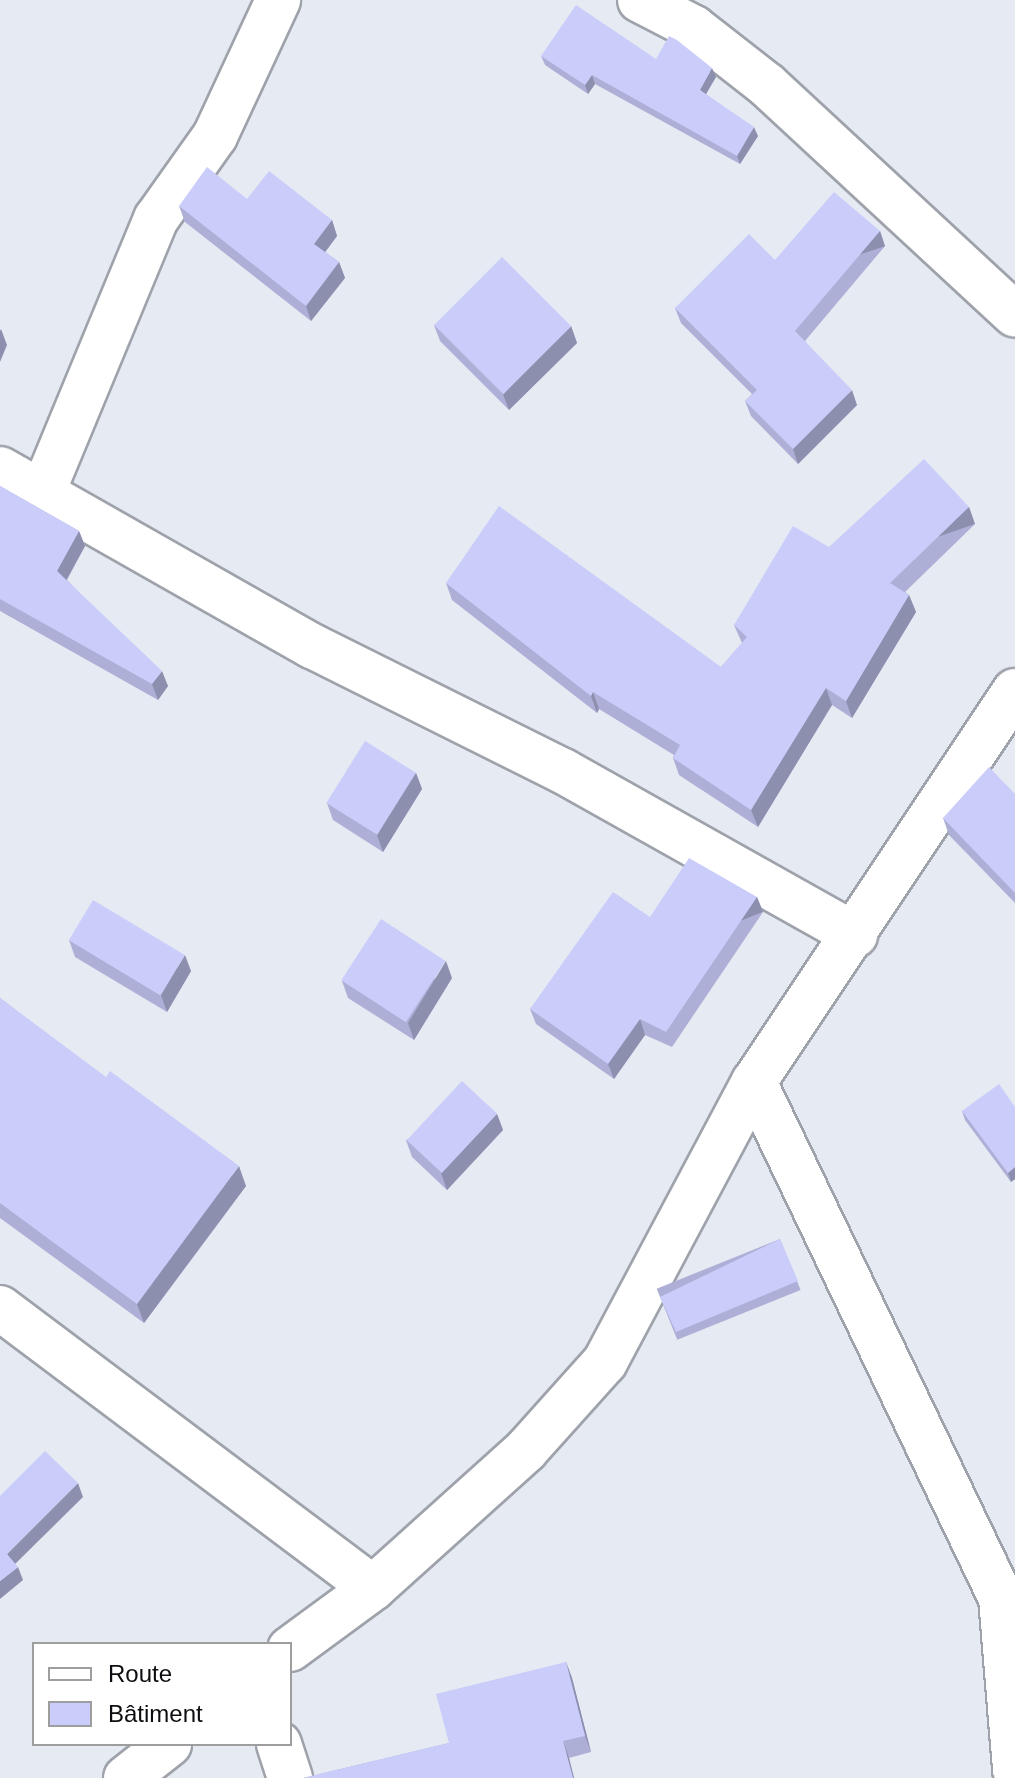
<!DOCTYPE html>
<html>
<head>
<meta charset="utf-8">
<style>
	body { margin:0 }
	#map { position:relative; width:1015px; height:1778px; overflow:hidden; background:#e6eaf3; font-family:Helvetica,sans-serif }
	div>[style] { position:absolute }
	.roads { filter:drop-shadow(2px 0 #9ea2aa) drop-shadow(-2px 0 #9ea2aa) drop-shadow(0 2px #9ea2aa) drop-shadow(0 -2px #9ea2aa) }
	.minor>* { height:44px; margin:-22px; padding:0 22px; transform-origin:22px; border-radius:22px; background:#fff }
	.wall>* { inset:0; background:#aeafd7; transform-origin:0 0 }
	.shaded-wall>* { inset:0; background:#8d8faf; transform-origin:0 0 }
	.building>* { inset:0; background:#caccfa; transform-origin:0 0 }
	span { translate:-50% -50%; white-space:nowrap; text-align:center; line-height:1.15; -webkit-text-stroke:7px #fff; paint-order:stroke }
	.legend { position:absolute; left:32px; top:1642px; width:260px; height:104px; box-sizing:border-box; background:#fff; border:2px solid #9e9e9f; margin:0; padding:10px 14px; list-style:none; font-size:24px; color:#0c0d10 }
	.legend li { display:flex; align-items:center; gap:16px; height:40px }
	.legend b { width:40px; border:2px solid #9e9e9f }
</style>
</head>
<body>
<div id="map">
	<div class="roads">
		<div class="minor">
			<div style="left:640px;top:0;width:61px;rotate:27.4deg"></div>
			<div style="left:694px;top:28px;width:93px;rotate:38deg"></div>
			<div style="left:767px;top:85px;width:338px;rotate:42.8deg"></div>
			<div style="left:0;top:469px;width:359px;rotate:29.6deg"></div>
			<div style="left:312px;top:646px;width:280px;rotate:26.5deg"></div>
			<div style="left:563px;top:771px;width:335px;rotate:29.3deg"></div>
			<div style="left:42px;top:494px;width:298px;rotate:-67.5deg"></div>
			<div style="left:156px;top:219px;width:102px;rotate:-54.6deg"></div>
			<div style="left:215px;top:136px;width:150px;rotate:-65.1deg"></div>
			<div style="left:754px;top:1082px;width:572px;rotate:64.42deg"></div>
			<div style="left:1001px;top:1598px;width:173px;rotate:85.3deg"></div>
			<div style="left:0;top:1308px;width:466px;rotate:36.9deg"></div>
			<div style="left:290px;top:1649px;width:103px;rotate:-36.3deg"></div>
			<div style="left:373px;top:1588px;width:206px;rotate:-42deg"></div>
			<div style="left:526px;top:1450px;width:118px;rotate:-48.1deg"></div>
			<div style="left:605px;top:1362px;width:317px;rotate:-62deg"></div>
			<div style="left:754px;top:1082px;width:470px;rotate:-56.3deg"></div>
			<div style="left:279px;top:1744px;width:36px;rotate:72deg"></div>
			<div style="left:126px;top:1778px;width:55px;rotate:-38.3deg"></div>
		</div>
	</div>
	<div class="wall">
		<div style="clip-path:polygon(541px 56px,656px 59px,716px 77px,706px 94px,758px 136px,740px 164px,595px 84px,588px 94px,545px 65px)"></div>
		<div style="clip-path:polygon(247px 199px,332px 220px,337px 236px,325px 252px,339px 262px,345px 278px,311px 321px,185px 222px,179px 206px)"></div>
		<div style="clip-path:polygon(880px 231px,885px 246px,805px 341px,857px 405px,798px 464px,751px 416px,745px 401px,752px 394px,681px 323px,675px 308px,775px 260px)"></div>
		<div style="clip-path:polygon(434px 325px,571px 326px,577px 343px,509px 410px,440px 341px)"></div>
		<div style="clip-path:polygon(0 486px,79px 531px,85px 546px,67px 580px,168px 686px,158px 700px,0 611px)"></div>
		<div style="clip-path:polygon(969px 507px,975px 524px,905px 592px,909px 595px,916px 612px,852px 718px,832px 705px,758px 827px,679px 775px,673px 758px,674px 755px,599px 709px,597px 713px,452px 600px,446px 583px,721px 667px,742px 643px,734px 625px,829px 547px)"></div>
		<div style="clip-path:polygon(416px 773px,422px 789px,383px 852px,333px 820px,327px 803px)"></div>
		<div style="clip-path:polygon(1015px 794px,1015px 903px,949px 835px,943px 818px)"></div>
		<div style="clip-path:polygon(757px 897px,763px 912px,672px 1047px,645px 1035px,614px 1079px,536px 1024px,530px 1009px,650px 917px)"></div>
		<div style="clip-path:polygon(69px 940px,191px 971px,167px 1012px,75px 957px)"></div>
		<div style="clip-path:polygon(452px 978px,414px 1040px,348px 998px,342px 981px)"></div>
		<div style="clip-path:polygon(0 998px,246px 1186px,144px 1323px,0 1218px)"></div>
		<div style="clip-path:polygon(1015px 1107px,1015px 1179px,1011px 1182px,965px 1120px,962px 1111px)"></div>
		<div style="clip-path:polygon(497px 1114px,503px 1130px,447px 1190px,412px 1157px,406px 1140px)"></div>
		<div style="left:780px;top:1239px;width:55px;height:133px;rotate:68deg"></div>
		<div style="clip-path:polygon(566px 1662px,572px 1678px,591px 1752px,569px 1758px,574px 1778px,303px 1778px,449px 1743px)"></div>
	</div>
	<div class="shaded-wall">
		<div style="clip-path:polygon(712px 68px,716px 77px,703px 99px,700px 90px)"></div>
		<div style="clip-path:polygon(592px 75px,595px 84px,588px 94px,585px 85px)"></div>
		<div style="clip-path:polygon(754px 127px,758px 136px,740px 164px,737px 156px)"></div>
		<div style="clip-path:polygon(332px 220px,337px 236px,320px 259px,314px 244px)"></div>
		<div style="left:880px;top:231px;width:16px;height:131px;rotate:72deg"></div>
		<div style="clip-path:polygon(339px 262px,345px 278px,311px 321px,306px 306px)"></div>
		<div style="clip-path:polygon(571px 326px,577px 343px,509px 410px,503px 394px)"></div>
		<div style="clip-path:polygon(1px 329px,7px 345px,0 362px,0 331px)"></div>
		<div style="clip-path:polygon(852px 390px,857px 405px,798px 464px,793px 449px)"></div>
		<div style="left:969px;top:507px;width:18px;height:110px;rotate:71deg"></div>
		<div style="clip-path:polygon(79px 531px,85px 546px,63px 586px,57px 571px)"></div>
		<div style="clip-path:polygon(909px 595px,916px 612px,852px 718px,846px 701px)"></div>
		<div style="clip-path:polygon(162px 671px,168px 686px,158px 700px,152px 684px)"></div>
		<div style="clip-path:polygon(826px 688px,832px 705px,758px 827px,751px 810px)"></div>
		<div style="clip-path:polygon(593px 692px,599px 709px,597px 713px,591px 696px)"></div>
		<div style="clip-path:polygon(416px 773px,422px 789px,383px 852px,377px 835px)"></div>
		<div style="left:757px;top:897px;width:16px;height:163px;rotate:68deg"></div>
		<div style="clip-path:polygon(185px 955px,191px 971px,167px 1012px,161px 995px)"></div>
		<div style="clip-path:polygon(446px 961px,452px 978px,414px 1040px,408px 1023px)"></div>
		<div style="clip-path:polygon(640px 1019px,645px 1035px,614px 1079px,608px 1064px)"></div>
		<div style="clip-path:polygon(497px 1114px,503px 1130px,447px 1190px,441px 1173px)"></div>
		<div style="clip-path:polygon(239px 1166px,246px 1186px,144px 1323px,137px 1304px)"></div>
		<div style="clip-path:polygon(1015px 1167px,1015px 1179px,1011px 1182px,1008px 1173px)"></div>
		<div style="clip-path:polygon(78px 1483px,83px 1497px,12px 1567px,7px 1554px)"></div>
		<div style="clip-path:polygon(18px 1567px,23px 1580px,0 1599px,0 1581px)"></div>
		<div style="clip-path:polygon(566px 1662px,572px 1678px,591px 1752px,585px 1736px)"></div>
		<div style="clip-path:polygon(563px 1741px,569px 1758px,574px 1778px,573px 1778px)"></div>
	</div>
	<div class="building">
		<div style="clip-path:polygon(576px 5px,656px 59px,669px 36px,677px 40px,712px 68px,700px 90px,754px 127px,737px 156px,592px 75px,585px 85px,541px 56px)"></div>
		<div style="clip-path:polygon(207px 167px,247px 199px,269px 171px,332px 220px,314px 244px,339px 262px,306px 306px,179px 206px)"></div>
		<div style="clip-path:polygon(834px 192px,880px 231px,795px 331px,852px 390px,793px 449px,745px 401px,757px 390px,675px 308px,749px 234px,775px 260px)"></div>
		<div style="left:502px;top:257px;width:98px;height:96px;rotate:45deg"></div>
		<div style="clip-path:polygon(924px 459px,969px 507px,890px 583px,909px 595px,846px 701px,826px 688px,751px 810px,673px 758px,680px 745px,593px 692px,591px 696px,446px 583px,499px 506px,721px 667px,747px 637px,734px 625px,793px 526px,829px 547px)"></div>
		<div style="clip-path:polygon(0 486px,79px 531px,57px 571px,162px 671px,152px 684px,0 599px)"></div>
		<div style="left:365px;top:741px;width:60px;height:73px;rotate:32deg"></div>
		<div style="clip-path:polygon(989px 767px,1015px 794px,1015px 893px,943px 818px)"></div>
		<div style="clip-path:polygon(689px 858px,757px 897px,666px 1032px,640px 1019px,608px 1064px,530px 1009px,613px 892px,650px 917px)"></div>
		<div style="left:93px;top:900px;width:107px;height:47px;rotate:31deg"></div>
		<div style="left:381px;top:919px;width:77px;height:73px;rotate:33deg"></div>
		<div style="clip-path:polygon(0 998px,106px 1077px,110px 1071px,239px 1166px,137px 1304px,0 1203px)"></div>
		<div style="left:462px;top:1081px;width:48px;height:81px;rotate:43deg"></div>
		<div style="clip-path:polygon(999px 1084px,1015px 1107px,1015px 1167px,1008px 1173px,962px 1111px)"></div>
		<div style="clip-path:polygon(780px 1239px,798px 1281px,676px 1332px,660px 1297px)"></div>
		<div style="clip-path:polygon(45px 1451px,78px 1483px,7px 1554px,18px 1567px,0 1581px,0 1496px)"></div>
		<div style="clip-path:polygon(566px 1662px,585px 1736px,563px 1741px,573px 1778px,303px 1778px,449px 1743px,436px 1694px)"></div>
	</div>
	<ul class="legend">
	<li><b style="height:10px;background:#fff"></b>Route</li>
	<li><b style="height:22px;background:#caccfa"></b>Bâtiment</li>
	</ul>
</div>
</body>
</html>
